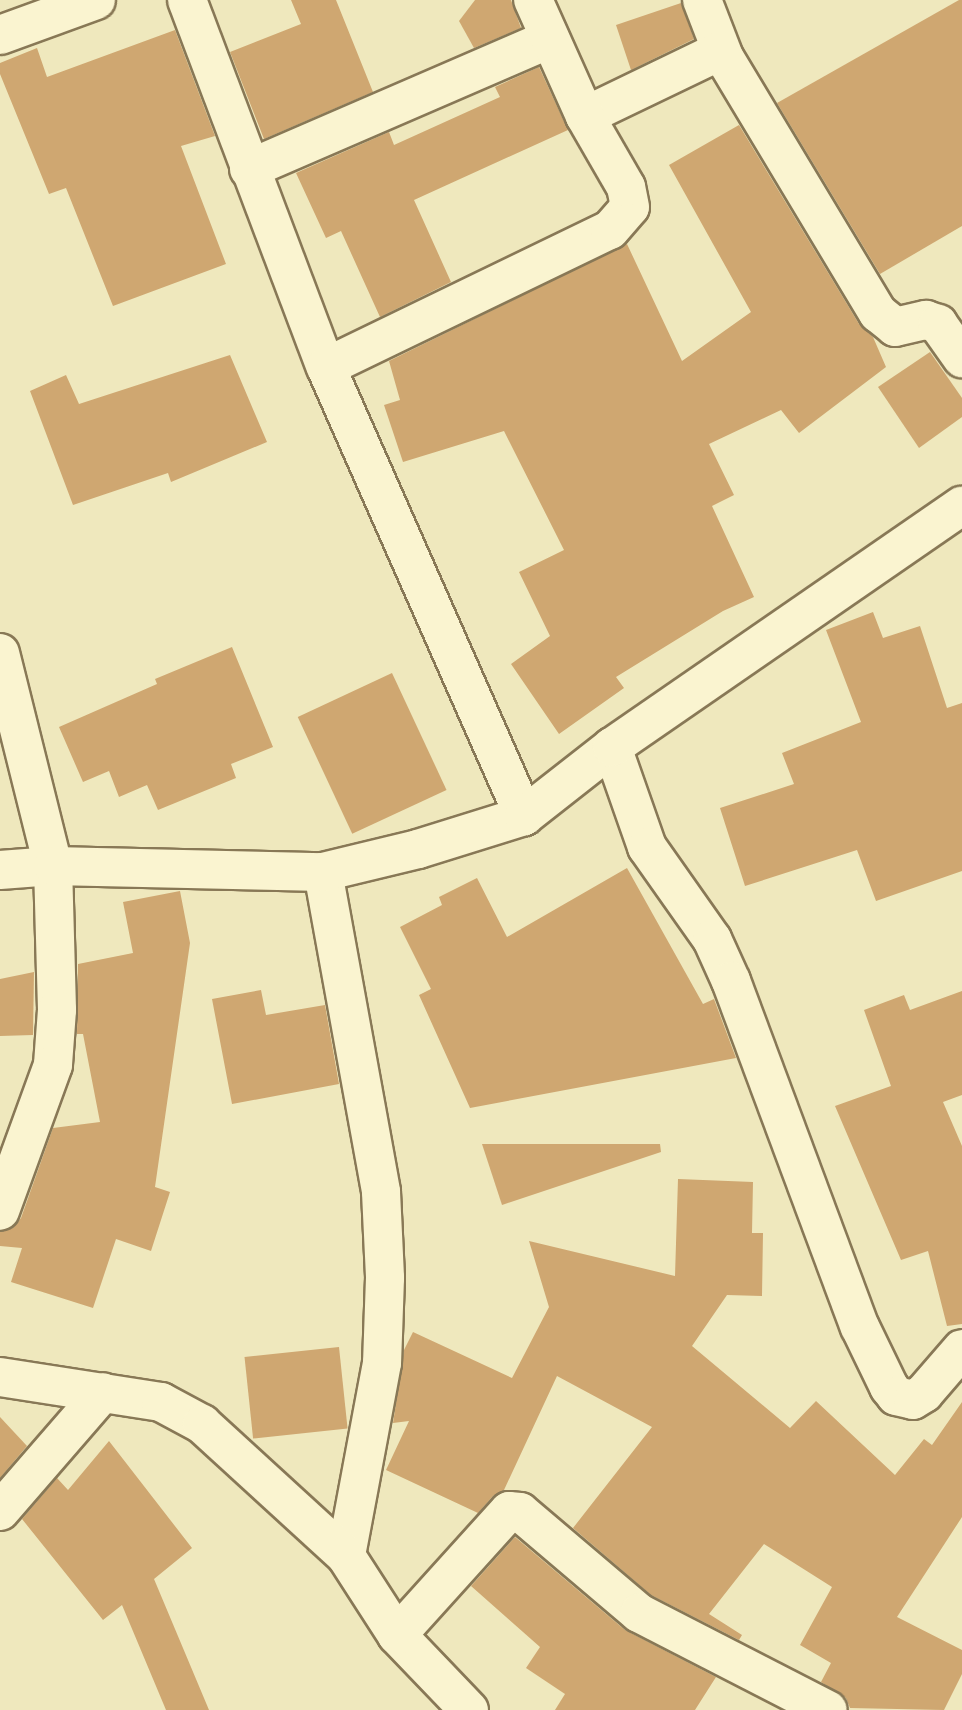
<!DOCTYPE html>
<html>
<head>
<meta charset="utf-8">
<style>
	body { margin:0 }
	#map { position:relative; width:962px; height:1710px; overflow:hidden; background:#efe8bd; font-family:"Source Serif 4",serif }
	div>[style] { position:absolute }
	.building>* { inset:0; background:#cfa771; transform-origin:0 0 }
	.roads { filter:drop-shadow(2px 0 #887856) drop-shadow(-2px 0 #887856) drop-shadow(0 2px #887856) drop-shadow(0 -2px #887856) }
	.street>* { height:38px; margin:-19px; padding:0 19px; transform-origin:19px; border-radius:19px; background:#faf4d0 }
	.secondary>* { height:38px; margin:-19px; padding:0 19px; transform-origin:19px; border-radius:19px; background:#faf4d0 }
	span { translate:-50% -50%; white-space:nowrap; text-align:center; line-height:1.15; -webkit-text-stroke:5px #f7f1cd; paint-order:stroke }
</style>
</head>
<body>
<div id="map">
	<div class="building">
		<div style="clip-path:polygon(291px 0,336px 0,373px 92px,264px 139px,230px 52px,301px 24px)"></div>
		<div style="clip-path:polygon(475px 0,511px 0,521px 28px,474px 48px,459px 21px)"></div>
		<div style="clip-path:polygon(959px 0,962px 0,962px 226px,880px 274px,777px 103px)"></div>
		<div style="clip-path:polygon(681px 3px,694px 39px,631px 70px,616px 25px)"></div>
		<div style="clip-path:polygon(175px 30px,215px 136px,181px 146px,226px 264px,113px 306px,66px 188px,49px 194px,0 74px,0 63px,37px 48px,47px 77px)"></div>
		<div style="clip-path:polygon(539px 67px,568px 130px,414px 200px,451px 282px,380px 317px,341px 231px,326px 238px,296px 173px,389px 132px,394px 145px,500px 97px,495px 87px)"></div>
		<div style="clip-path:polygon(739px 125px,859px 324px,873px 337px,886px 367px,799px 433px,781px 410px,709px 444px,734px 495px,712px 506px,754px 597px,723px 611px,616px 677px,624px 688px,559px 734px,511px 664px,550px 636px,519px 572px,564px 550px,504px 431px,403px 462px,384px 405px,400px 400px,389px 361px,627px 244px,682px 361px,751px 312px,669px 165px)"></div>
		<div style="clip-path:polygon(930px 352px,962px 398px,962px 417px,919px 448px,878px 387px)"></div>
		<div style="clip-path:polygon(230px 355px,267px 442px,171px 482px,168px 473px,73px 505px,30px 391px,66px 375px,79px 404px)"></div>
		<div style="clip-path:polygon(873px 612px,883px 638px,920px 626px,947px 708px,962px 703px,962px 871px,876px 901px,857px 850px,745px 886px,720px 808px,794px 784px,782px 753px,861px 722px,826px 630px)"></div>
		<div style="clip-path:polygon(232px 647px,273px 747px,231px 764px,236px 778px,158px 810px,147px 785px,119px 797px,109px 771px,83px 782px,59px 727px,157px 684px,155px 679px)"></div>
		<div style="left:392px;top:673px;width:129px;height:104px;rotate:65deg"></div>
		<div style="clip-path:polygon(627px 868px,703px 1004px,714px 999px,736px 1058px,470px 1108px,419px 995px,431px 989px,400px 927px,442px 905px,439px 897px,477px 878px,507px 937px)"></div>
		<div style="clip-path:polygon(180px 891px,190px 943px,155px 1187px,170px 1192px,151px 1251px,116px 1239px,93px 1308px,11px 1282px,22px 1248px,0 1246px,0 1232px,13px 1228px,21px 1218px,53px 1128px,100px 1122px,83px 1034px,77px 1034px,78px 964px,133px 953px,123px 902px)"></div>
		<div style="clip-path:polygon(34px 972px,33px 1035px,0 1036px,0 979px)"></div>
		<div style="clip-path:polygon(261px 990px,266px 1015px,325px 1005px,339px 1084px,232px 1104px,212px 999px)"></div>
		<div style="clip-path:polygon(962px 991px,962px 1095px,943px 1102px,962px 1146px,962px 1324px,947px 1326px,928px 1251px,901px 1260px,835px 1106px,891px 1086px,864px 1010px,904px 995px,910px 1010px)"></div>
		<div style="clip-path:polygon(482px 1144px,660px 1144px,661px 1152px,502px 1205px)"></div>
		<div style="clip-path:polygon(678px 1179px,753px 1182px,752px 1233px,763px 1233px,762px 1296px,727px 1295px,692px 1346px,790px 1428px,816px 1401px,895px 1475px,924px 1439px,932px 1445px,962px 1402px,962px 1517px,897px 1617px,962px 1650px,962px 1674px,944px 1710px,850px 1708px,846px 1698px,821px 1682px,831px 1663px,800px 1645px,832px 1587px,764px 1544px,709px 1614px,742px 1635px,739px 1640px,651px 1595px,573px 1528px,652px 1427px,557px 1376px,504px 1490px,493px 1496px,478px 1513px,386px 1470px,409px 1421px,393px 1423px,404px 1350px,413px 1332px,512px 1378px,549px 1307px,529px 1241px,675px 1276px)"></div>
		<div style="left:339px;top:1347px;width:82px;height:95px;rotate:84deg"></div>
		<div style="clip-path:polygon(0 1417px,27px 1446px,0 1478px)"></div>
		<div style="clip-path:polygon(109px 1441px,192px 1548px,154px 1579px,209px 1710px,166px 1710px,122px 1605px,103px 1620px,22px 1519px,57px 1478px,68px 1490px)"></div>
		<div style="clip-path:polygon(515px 1537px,625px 1630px,716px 1677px,695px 1710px,555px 1710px,565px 1694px,526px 1668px,540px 1647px,471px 1586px)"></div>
	</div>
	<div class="roads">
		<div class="street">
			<div style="left:187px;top:0;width:392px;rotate:69.3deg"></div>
			<div style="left:326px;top:367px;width:491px;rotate:66.2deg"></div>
			<div style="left:702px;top:0;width:61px;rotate:68.9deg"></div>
			<div style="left:724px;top:57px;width:299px;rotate:59deg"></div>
			<div style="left:878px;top:313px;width:22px;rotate:39deg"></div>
			<div style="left:895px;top:327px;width:32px;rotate:-13deg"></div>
			<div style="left:926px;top:320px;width:13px;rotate:18deg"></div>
			<div style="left:938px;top:324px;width:42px;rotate:54.8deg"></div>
			<div style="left:585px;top:116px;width:150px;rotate:-25.7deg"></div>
			<div style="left:249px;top:169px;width:328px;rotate:-23.4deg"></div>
			<div style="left:326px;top:367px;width:315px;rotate:-25.8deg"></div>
			<div style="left:610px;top:230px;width:30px;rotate:-49deg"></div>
			<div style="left:630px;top:207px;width:20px;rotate:-101deg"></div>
			<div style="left:626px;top:187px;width:82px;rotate:-120deg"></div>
			<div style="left:585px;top:116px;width:127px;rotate:-114.1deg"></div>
			<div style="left:0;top:653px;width:219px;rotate:76deg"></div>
			<div style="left:53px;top:866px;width:144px;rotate:88.4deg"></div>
			<div style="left:57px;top:1010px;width:55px;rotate:94.2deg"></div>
			<div style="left:53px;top:1065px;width:155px;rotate:110deg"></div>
			<div style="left:612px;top:747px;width:106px;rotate:70.7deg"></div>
			<div style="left:647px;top:847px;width:113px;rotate:54.8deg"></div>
			<div style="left:712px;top:939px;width:46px;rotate:65.7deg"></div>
			<div style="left:731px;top:981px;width:369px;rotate:69.6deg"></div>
			<div style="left:860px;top:1327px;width:67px;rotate:64.2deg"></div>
			<div style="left:889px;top:1387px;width:11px;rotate:52deg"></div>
			<div style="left:896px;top:1396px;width:17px;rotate:13deg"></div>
			<div style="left:913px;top:1400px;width:13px;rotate:-32deg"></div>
			<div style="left:924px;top:1393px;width:58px;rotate:-49.2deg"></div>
			<div style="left:323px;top:872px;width:325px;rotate:79.7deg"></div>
			<div style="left:381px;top:1192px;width:86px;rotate:87.3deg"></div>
			<div style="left:385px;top:1278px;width:85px;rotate:92deg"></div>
			<div style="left:382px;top:1363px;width:196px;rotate:100.6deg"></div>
			<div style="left:0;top:1377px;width:163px;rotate:8.8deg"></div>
			<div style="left:161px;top:1402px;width:47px;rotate:28.2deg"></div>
			<div style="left:202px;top:1424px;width:195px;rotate:42.5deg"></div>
			<div style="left:346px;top:1556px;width:94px;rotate:57.2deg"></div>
			<div style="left:397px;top:1635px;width:104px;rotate:46.2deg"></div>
			<div style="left:0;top:1511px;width:157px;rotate:-49.1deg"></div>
			<div style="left:397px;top:1635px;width:167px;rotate:-47.9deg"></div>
			<div style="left:509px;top:1511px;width:11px;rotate:5deg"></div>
			<div style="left:520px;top:1512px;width:156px;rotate:40.3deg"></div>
			<div style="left:639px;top:1613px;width:212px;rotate:27.2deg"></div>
		</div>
		<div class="secondary">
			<div style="left:0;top:35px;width:102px;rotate:-20deg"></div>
			<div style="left:0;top:870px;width:53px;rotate:-4.3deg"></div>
			<div style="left:53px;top:866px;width:270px;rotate:1.3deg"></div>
			<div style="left:323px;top:872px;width:98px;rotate:-13.6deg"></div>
			<div style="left:418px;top:849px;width:111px;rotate:-17.3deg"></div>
			<div style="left:524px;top:816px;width:112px;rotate:-38.1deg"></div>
			<div style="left:612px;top:747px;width:425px;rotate:-34.6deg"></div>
		</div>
	</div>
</div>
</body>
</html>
